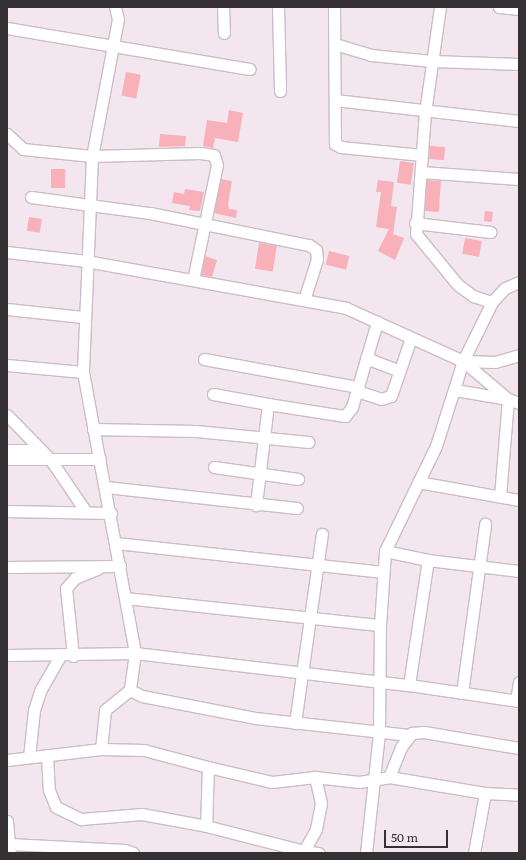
<!DOCTYPE html>
<html>
<head>
<meta charset="utf-8">
<style>
	body { margin:0 }
	#map { position:relative; width:526px; height:860px; overflow:hidden; background:#f3e6ee; font-family:Literata,serif }
	div>[style] { position:absolute }
	.building>* { inset:0; background:#f8b0b9; transform-origin:0 0 }
	.roads { filter:drop-shadow(1px 0 #cabec6) drop-shadow(-1px 0 #cabec6) drop-shadow(0 1px #cabec6) drop-shadow(0 -1px #cabec6) }
	.minor>* { height:11px; margin:-5.5px; padding:0 5.5px; transform-origin:5.5px; border-radius:5.5px; background:#fff }
	span { translate:-50% -50%; white-space:nowrap; text-align:center; line-height:1.15; -webkit-text-stroke:4px #f3e6ee; paint-order:stroke }
	.frame { position:absolute; inset:0; border:8px solid #343033; pointer-events:none }
	.scale { position:absolute; left:384px; top:830px; width:64px; height:18px; box-sizing:border-box; border:2px solid #343033; border-top:0; padding-left:5px; font-size:12px; line-height:14px; white-space:nowrap; color:#343033; -webkit-text-stroke:3px #f3e6ee; paint-order:stroke }
</style>
</head>
<body>
<div id="map">
	<div class="building">
		<div style="left:126px;top:72px;width:15px;height:24px;rotate:11deg"></div>
		<div style="clip-path:polygon(229px 110px,243px 113px,238px 142px,215px 138px,213px 148px,203px 146px,207px 120px,227px 123px)"></div>
		<div style="clip-path:polygon(160px 134px,186px 136px,185px 146px,159px 147px)"></div>
		<div style="left:430px;top:146px;width:15px;height:13px;rotate:4deg"></div>
		<div style="left:400px;top:161px;width:14px;height:22px;rotate:8deg"></div>
		<div style="left:51px;top:169px;width:14px;height:19px"></div>
		<div style="clip-path:polygon(221px 179px,232px 181px,228px 204px,229px 209px,237px 210px,236px 218px,214px 213px)"></div>
		<div style="clip-path:polygon(378px 180px,394px 182px,391px 206px,397px 207px,393px 234px,404px 238px,395px 260px,378px 251px,389px 229px,376px 227px,381px 192px,376px 192px)"></div>
		<div style="left:427px;top:180px;width:14px;height:31px;rotate:4deg"></div>
		<div style="clip-path:polygon(185px 189px,204px 192px,200px 211px,189px 210px,190px 206px,172px 203px,174px 192px,184px 194px)"></div>
		<div style="left:485px;top:211px;width:8px;height:10px;rotate:7deg"></div>
		<div style="left:29px;top:217px;width:13px;height:14px;rotate:9deg"></div>
		<div style="left:465px;top:238px;width:17px;height:16px;rotate:10deg"></div>
		<div style="left:259px;top:243px;width:18px;height:26px;rotate:9deg"></div>
		<div style="left:329px;top:251px;width:21px;height:14px;rotate:14deg"></div>
		<div style="clip-path:polygon(205px 256px,217px 260px,212px 277px,201px 275px)"></div>
	</div>
	<div class="roads">
		<div class="minor">
			<div style="left:115px;top:7px;width:12px;rotate:76deg"></div>
			<div style="left:118px;top:19px;width:139px;rotate:100.7deg"></div>
			<div style="left:92px;top:156px;width:216px;rotate:92.4deg"></div>
			<div style="left:83px;top:372px;width:286px;rotate:79.5deg"></div>
			<div style="left:135px;top:653px;width:276px;rotate:6.7deg"></div>
			<div style="left:409px;top:685px;width:111px;rotate:8.3deg"></div>
			<div style="left:223px;top:7px;width:26px;rotate:88deg"></div>
			<div style="left:278px;top:7px;width:84px;rotate:88.6deg"></div>
			<div style="left:334px;top:7px;width:137px;rotate:89.6deg"></div>
			<div style="left:335px;top:144px;width:7px;rotate:27deg"></div>
			<div style="left:341px;top:147px;width:81px;rotate:5.6deg"></div>
			<div style="left:440px;top:7px;width:106px;rotate:98.1deg"></div>
			<div style="left:425px;top:112px;width:122px;rotate:94.2deg"></div>
			<div style="left:416px;top:234px;width:66px;rotate:50.5deg"></div>
			<div style="left:458px;top:285px;width:19px;rotate:36deg"></div>
			<div style="left:473px;top:296px;width:20px;rotate:18deg"></div>
			<div style="left:499px;top:7px;width:20px;rotate:6deg"></div>
			<div style="left:7px;top:28px;width:246px;rotate:9.6deg"></div>
			<div style="left:335px;top:44px;width:38px;rotate:17deg"></div>
			<div style="left:371px;top:55px;width:61px;rotate:5.6deg"></div>
			<div style="left:432px;top:61px;width:87px;rotate:2deg"></div>
			<div style="left:335px;top:100px;width:185px;rotate:6.5deg"></div>
			<div style="left:7px;top:134px;width:22px;rotate:43deg"></div>
			<div style="left:23px;top:149px;width:69px;rotate:5.8deg"></div>
			<div style="left:92px;top:156px;width:108px;rotate:-1.6deg"></div>
			<div style="left:200px;top:153px;width:14px;rotate:8deg"></div>
			<div style="left:214px;top:155px;width:10px;rotate:73deg"></div>
			<div style="left:217px;top:165px;width:117px;rotate:101.8deg"></div>
			<div style="left:421px;top:172px;width:98px;rotate:4.1deg"></div>
			<div style="left:31px;top:197px;width:120px;rotate:7.7deg"></div>
			<div style="left:150px;top:213px;width:162px;rotate:11.4deg"></div>
			<div style="left:309px;top:245px;width:9px;rotate:36deg"></div>
			<div style="left:316px;top:250px;width:9px;rotate:84deg"></div>
			<div style="left:317px;top:259px;width:43px;rotate:107.6deg"></div>
			<div style="left:415px;top:223px;width:76px;rotate:6.8deg"></div>
			<div style="left:7px;top:252px;width:80px;rotate:6.5deg"></div>
			<div style="left:86px;top:261px;width:264px;rotate:10.2deg"></div>
			<div style="left:346px;top:308px;width:128px;rotate:24.4deg"></div>
			<div style="left:463px;top:361px;width:59px;rotate:40.2deg"></div>
			<div style="left:508px;top:399px;width:12px;rotate:20deg"></div>
			<div style="left:7px;top:309px;width:76px;rotate:6deg"></div>
			<div style="left:366px;top:358px;width:36px;rotate:21deg"></div>
			<div style="left:204px;top:359px;width:157px;rotate:10.3deg"></div>
			<div style="left:463px;top:361px;width:32px;rotate:2deg"></div>
			<div style="left:495px;top:362px;width:25px;rotate:-16deg"></div>
			<div style="left:7px;top:365px;width:76px;rotate:5.3deg"></div>
			<div style="left:455px;top:390px;width:54px;rotate:9.6deg"></div>
			<div style="left:508px;top:399px;width:98px;rotate:94.7deg"></div>
			<div style="left:357px;top:391px;width:25px;rotate:18deg"></div>
			<div style="left:381px;top:399px;width:10px;rotate:-17deg"></div>
			<div style="left:391px;top:396px;width:61px;rotate:-71deg"></div>
			<div style="left:213px;top:394px;width:56px;rotate:10.3deg"></div>
			<div style="left:268px;top:404px;width:102px;rotate:96.8deg"></div>
			<div style="left:268px;top:404px;width:78px;rotate:8.9deg"></div>
			<div style="left:345px;top:416px;width:11px;rotate:-52deg"></div>
			<div style="left:352px;top:407px;width:89px;rotate:-73.6deg"></div>
			<div style="left:7px;top:415px;width:62px;rotate:45.7deg"></div>
			<div style="left:50px;top:459px;width:64px;rotate:55.8deg"></div>
			<div style="left:93px;top:429px;width:103px;rotate:1.1deg"></div>
			<div style="left:196px;top:431px;width:113px;rotate:5.6deg"></div>
			<div style="left:7px;top:450px;width:33px"></div>
			<div style="left:7px;top:459px;width:93px"></div>
			<div style="left:214px;top:467px;width:85px;rotate:8.1deg"></div>
			<div style="left:418px;top:482px;width:103px;rotate:10.1deg"></div>
			<div style="left:106px;top:487px;width:192px;rotate:6.3deg"></div>
			<div style="left:7px;top:511px;width:104px;rotate:1.1deg"></div>
			<div style="left:116px;top:543px;width:269px;rotate:6.2deg"></div>
			<div style="left:385px;top:551px;width:44px;rotate:11.8deg"></div>
			<div style="left:428px;top:560px;width:92px;rotate:6.9deg"></div>
			<div style="left:7px;top:567px;width:113px;rotate:-0.5deg"></div>
			<div style="left:126px;top:598px;width:255px;rotate:6.1deg"></div>
			<div style="left:7px;top:655px;width:128px;rotate:-0.9deg"></div>
			<div style="left:135px;top:653px;width:37px;rotate:98deg"></div>
			<div style="left:130px;top:690px;width:13px;rotate:27deg"></div>
			<div style="left:142px;top:696px;width:115px;rotate:11deg"></div>
			<div style="left:255px;top:718px;width:155px;rotate:6.3deg"></div>
			<div style="left:73px;top:656px;width:68px;rotate:-95.9deg"></div>
			<div style="left:66px;top:588px;width:13px;rotate:-48deg"></div>
			<div style="left:75px;top:578px;width:24px;rotate:-22deg"></div>
			<div style="left:409px;top:685px;width:126px;rotate:-81.4deg"></div>
			<div style="left:462px;top:693px;width:171px;rotate:-82.2deg"></div>
			<div style="left:516px;top:701px;width:19px;rotate:-81deg"></div>
			<div style="left:295px;top:723px;width:191px;rotate:-81.9deg"></div>
			<div style="left:101px;top:749px;width:43px;rotate:1.3deg"></div>
			<div style="left:144px;top:750px;width:66px;rotate:14.9deg"></div>
			<div style="left:208px;top:767px;width:59px;rotate:91.9deg"></div>
			<div style="left:206px;top:826px;width:101px;rotate:14.3deg"></div>
			<div style="left:304px;top:851px;width:25px;rotate:-61deg"></div>
			<div style="left:316px;top:829px;width:26px;rotate:-79deg"></div>
			<div style="left:321px;top:803px;width:27px;rotate:-103deg"></div>
			<div style="left:315px;top:777px;width:44px;rotate:6.5deg"></div>
			<div style="left:359px;top:782px;width:30px;rotate:-9deg"></div>
			<div style="left:389px;top:777px;width:32px;rotate:-68deg"></div>
			<div style="left:401px;top:747px;width:18px;rotate:-52deg"></div>
			<div style="left:412px;top:733px;width:12px;rotate:-5deg"></div>
			<div style="left:424px;top:732px;width:96px;rotate:9.6deg"></div>
			<div style="left:47px;top:755px;width:35px;rotate:87deg"></div>
			<div style="left:49px;top:790px;width:18px;rotate:68deg"></div>
			<div style="left:56px;top:807px;width:28px;rotate:26deg"></div>
			<div style="left:81px;top:819px;width:61px;rotate:-4.7deg"></div>
			<div style="left:142px;top:814px;width:65px;rotate:10.6deg"></div>
			<div style="left:29px;top:757px;width:47px;rotate:-83.9deg"></div>
			<div style="left:34px;top:710px;width:20px;rotate:-72deg"></div>
			<div style="left:40px;top:691px;width:40px;rotate:-60.3deg"></div>
			<div style="left:7px;top:760px;width:95px;rotate:-6.7deg"></div>
			<div style="left:101px;top:749px;width:39px;rotate:-84deg"></div>
			<div style="left:105px;top:710px;width:32px;rotate:-39deg"></div>
			<div style="left:208px;top:767px;width:66px;rotate:13.2deg"></div>
			<div style="left:272px;top:782px;width:43px;rotate:-6.6deg"></div>
			<div style="left:389px;top:777px;width:97px;rotate:9.5deg"></div>
			<div style="left:7px;top:821px;width:32px;rotate:85deg"></div>
			<div style="left:10px;top:844px;width:115px;rotate:3deg"></div>
			<div style="left:125px;top:850px;width:9px;rotate:21deg"></div>
			<div style="left:304px;top:853px;width:2px;rotate:-90deg"></div>
			<div style="left:304px;top:851px;width:15px;rotate:8deg"></div>
			<div style="left:366px;top:853px;width:121px;rotate:-83.8deg"></div>
			<div style="left:379px;top:733px;width:108px;rotate:-89.5deg"></div>
			<div style="left:380px;top:625px;width:74px;rotate:-86.1deg"></div>
			<div style="left:385px;top:551px;width:117px;rotate:-64.1deg"></div>
			<div style="left:436px;top:446px;width:89px;rotate:-72.4deg"></div>
			<div style="left:463px;top:361px;width:66px;rotate:-63.8deg"></div>
			<div style="left:492px;top:302px;width:19px;rotate:-47deg"></div>
			<div style="left:505px;top:288px;width:15px;rotate:-23deg"></div>
			<div style="left:474px;top:853px;width:61px;rotate:-79.6deg"></div>
			<div style="left:485px;top:793px;width:34px;rotate:3deg"></div>
		</div>
	</div>
	<div class="frame"></div>
	<div class="scale">50 m</div>
</div>
</body>
</html>
